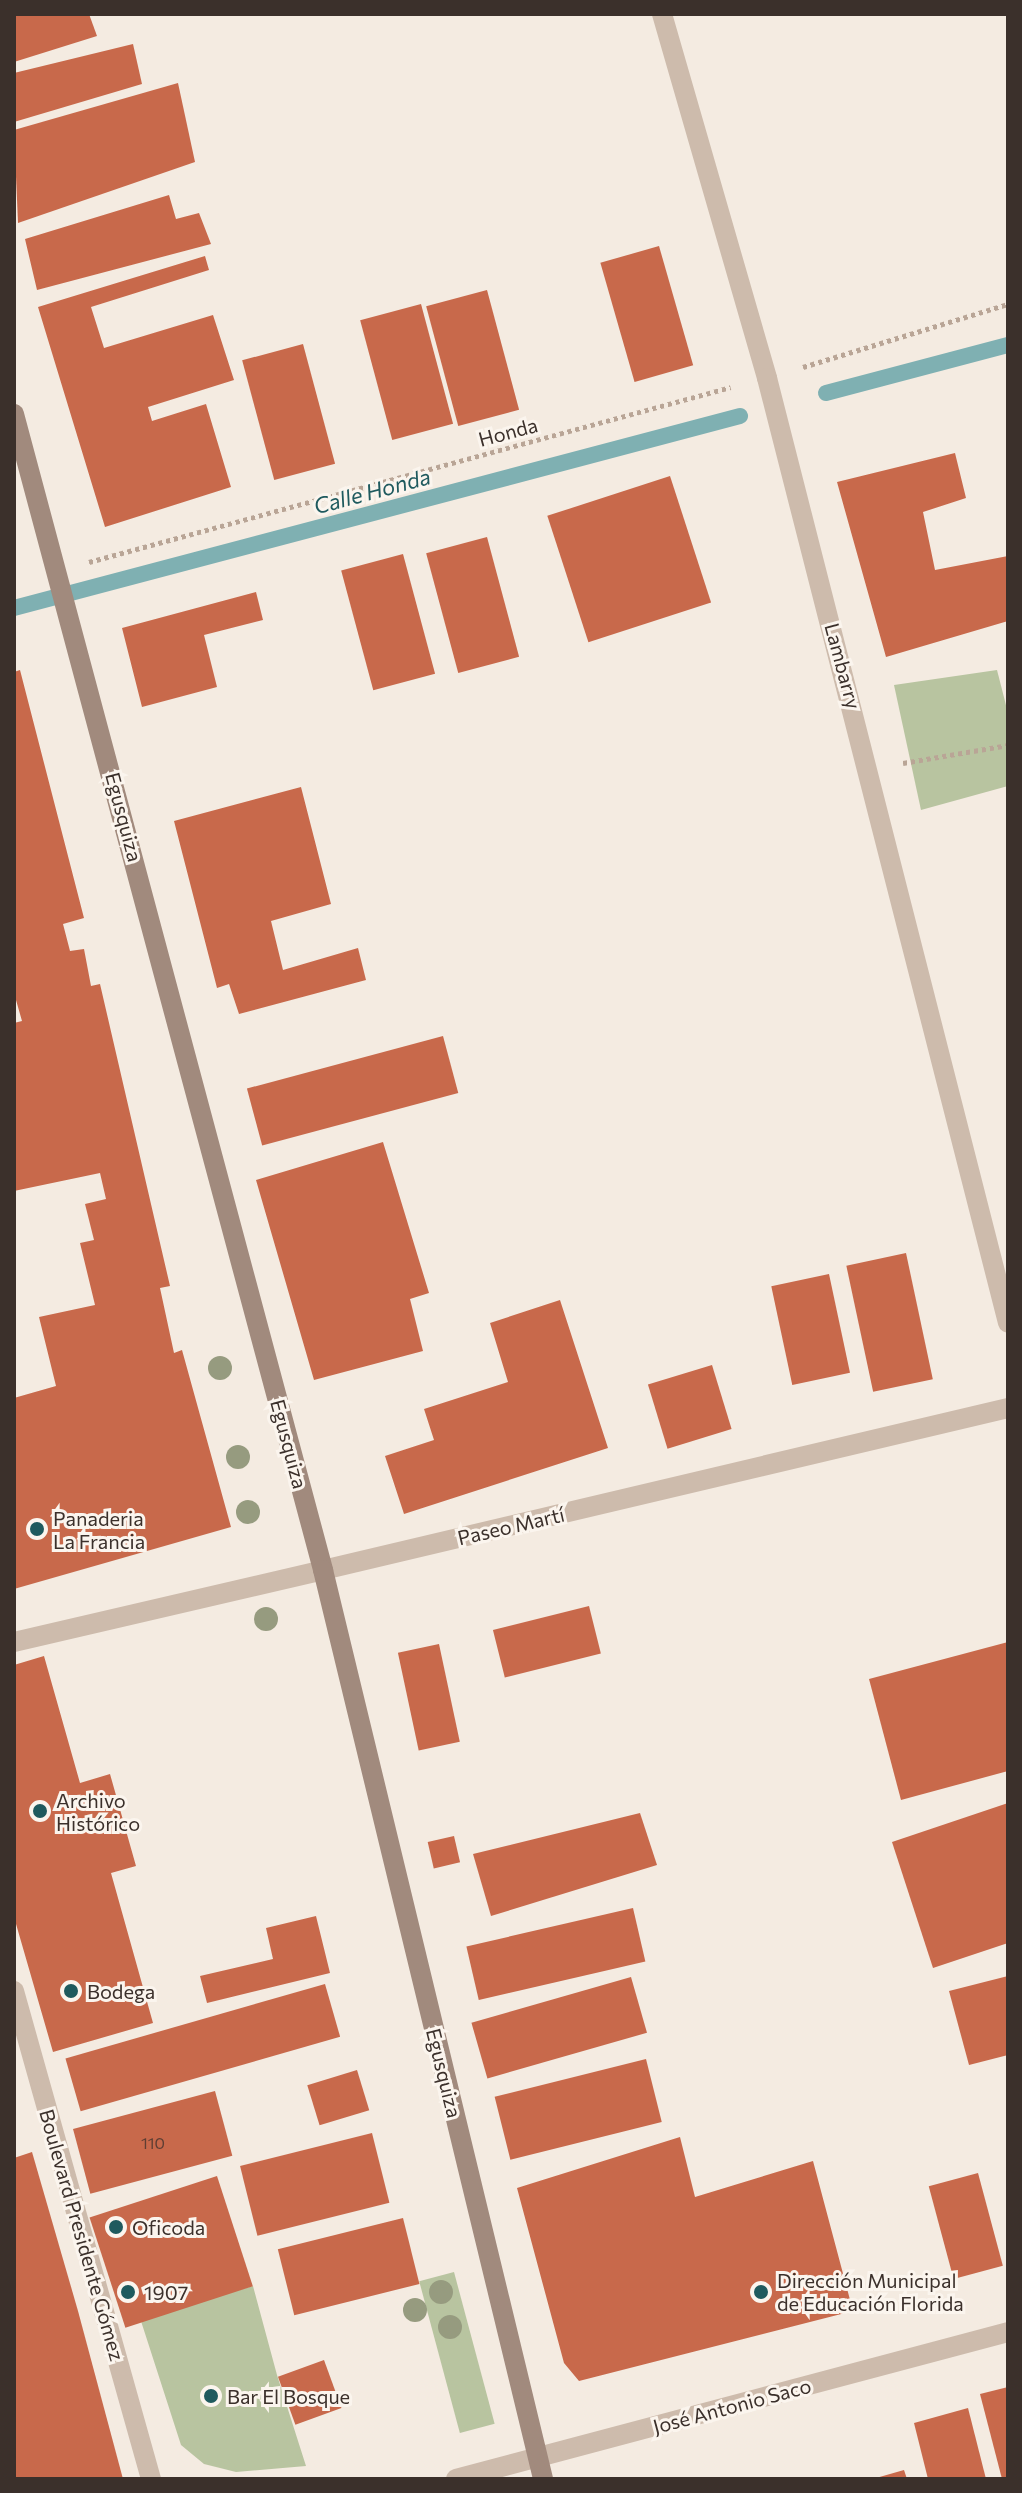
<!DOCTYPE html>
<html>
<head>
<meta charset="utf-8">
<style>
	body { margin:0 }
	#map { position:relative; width:1022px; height:2493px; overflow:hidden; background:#f4ebe1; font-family:Commissioner,sans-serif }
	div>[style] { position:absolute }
	.green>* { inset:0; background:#b8c4a0; transform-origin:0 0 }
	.stream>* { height:16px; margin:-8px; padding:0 8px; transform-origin:8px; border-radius:8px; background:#7fb0b2 }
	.building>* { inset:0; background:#c8694b; transform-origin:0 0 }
	.path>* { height:5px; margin-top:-2.5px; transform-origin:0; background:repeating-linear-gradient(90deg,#b9a596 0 4px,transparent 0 8px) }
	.pedestrian>* { height:20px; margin:-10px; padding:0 10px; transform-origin:10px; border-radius:10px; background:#cdbbac }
	.minor>* { height:20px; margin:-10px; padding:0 10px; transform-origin:10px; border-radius:10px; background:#cdbbac }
	.tertiary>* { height:20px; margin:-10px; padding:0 10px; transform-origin:10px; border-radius:10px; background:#cdbbac }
	.secondary>* { height:20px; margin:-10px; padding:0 10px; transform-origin:10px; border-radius:10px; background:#a18a7d }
	.trees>* { width:24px; height:24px; margin:-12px; border-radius:50%; background:#969b7f }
	.dots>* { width:22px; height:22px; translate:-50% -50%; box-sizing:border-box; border:4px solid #fbf5ee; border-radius:50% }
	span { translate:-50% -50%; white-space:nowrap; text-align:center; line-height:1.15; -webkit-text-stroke:6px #fbf5ee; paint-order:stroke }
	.number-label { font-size:16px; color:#5e3e33 }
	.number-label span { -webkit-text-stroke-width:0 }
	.street-label { font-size:20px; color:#3b302b }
	.poi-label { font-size:20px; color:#3b302b }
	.left { translate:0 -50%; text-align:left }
	.water-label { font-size:22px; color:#1f5a5e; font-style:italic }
	.frame { position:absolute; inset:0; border:16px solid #3b302b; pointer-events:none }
</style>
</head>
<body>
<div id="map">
	<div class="green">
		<div style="clip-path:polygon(997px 670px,1008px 713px,1008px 786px,921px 810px,894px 685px)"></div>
		<div style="left:454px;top:2272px;width:157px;height:36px;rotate:75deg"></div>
		<div style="clip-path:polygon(253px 2286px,277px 2375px,306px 2466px,236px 2472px,204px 2464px,181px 2445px,140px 2318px)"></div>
	</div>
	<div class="stream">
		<div style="left:826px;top:393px;width:188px;rotate:-14.8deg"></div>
		<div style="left:14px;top:608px;width:751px;rotate:-14.81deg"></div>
	</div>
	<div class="building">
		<div style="clip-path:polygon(14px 14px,89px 14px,97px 36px,14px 62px)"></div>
		<div style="clip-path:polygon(133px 44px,142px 84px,14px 122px,14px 73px)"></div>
		<div style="clip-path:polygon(178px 83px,195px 162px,18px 223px,14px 130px)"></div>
		<div style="clip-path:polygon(169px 195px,176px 219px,199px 213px,211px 244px,37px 290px,25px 239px)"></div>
		<div style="left:659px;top:246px;width:124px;height:61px;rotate:74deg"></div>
		<div style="clip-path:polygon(205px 256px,209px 270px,91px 307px,104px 348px,213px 315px,234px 380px,148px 407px,152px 421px,206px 404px,231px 487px,105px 527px,38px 307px)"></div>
		<div style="left:487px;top:290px;width:124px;height:63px;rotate:75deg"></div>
		<div style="left:421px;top:304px;width:124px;height:63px;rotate:75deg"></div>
		<div style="left:303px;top:344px;width:124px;height:63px;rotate:75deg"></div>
		<div style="clip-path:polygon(955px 453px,966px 498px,923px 512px,935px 570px,1008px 556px,1008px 621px,886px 657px,837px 482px)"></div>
		<div style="left:670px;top:476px;width:133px;height:129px;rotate:72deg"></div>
		<div style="left:487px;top:537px;width:124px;height:63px;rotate:75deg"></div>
		<div style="left:403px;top:554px;width:124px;height:64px;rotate:75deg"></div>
		<div style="clip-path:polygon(256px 592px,263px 620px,204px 635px,217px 687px,142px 707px,122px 628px)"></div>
		<div style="clip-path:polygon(20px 670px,84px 918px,63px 924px,70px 951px,84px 949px,91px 986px,100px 984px,170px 1286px,160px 1288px,174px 1353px,182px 1350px,231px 1527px,14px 1589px,14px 1398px,56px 1386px,39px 1317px,95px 1305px,80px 1243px,94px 1240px,85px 1204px,106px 1199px,100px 1173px,14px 1191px,14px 1023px,22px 1021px,14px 993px,14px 672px)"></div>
		<div style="clip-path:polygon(301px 787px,331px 904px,271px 921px,283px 970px,358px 948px,366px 980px,239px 1014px,229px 984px,217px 988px,174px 821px)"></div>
		<div style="left:443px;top:1036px;width:59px;height:203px;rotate:75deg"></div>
		<div style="clip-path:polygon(383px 1142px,429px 1293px,410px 1299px,423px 1351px,314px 1380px,256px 1180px)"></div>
		<div style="left:906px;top:1253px;width:129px;height:61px;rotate:78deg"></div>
		<div style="left:829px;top:1274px;width:101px;height:59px;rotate:78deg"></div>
		<div style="clip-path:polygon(560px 1300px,608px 1448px,404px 1514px,385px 1456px,434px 1440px,424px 1409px,508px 1382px,490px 1323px)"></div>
		<div style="left:712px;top:1365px;width:67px;height:67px;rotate:73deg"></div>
		<div style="left:589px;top:1606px;width:49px;height:99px;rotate:76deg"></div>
		<div style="clip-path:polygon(1008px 1642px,1008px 1771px,901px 1800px,869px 1679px)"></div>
		<div style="left:439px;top:1644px;width:100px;height:42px;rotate:78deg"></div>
		<div style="clip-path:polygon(44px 1656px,80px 1783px,110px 1774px,136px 1866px,111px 1873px,153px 2023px,53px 2052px,14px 1917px,14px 1665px)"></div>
		<div style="clip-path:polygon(1008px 1803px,1008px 1943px,933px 1968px,892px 1842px)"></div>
		<div style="clip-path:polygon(640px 1813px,657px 1865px,491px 1916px,473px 1854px)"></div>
		<div style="left:454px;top:1836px;width:27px;height:27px;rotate:77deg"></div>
		<div style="left:633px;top:1908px;width:55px;height:171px;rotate:77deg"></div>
		<div style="clip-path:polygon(316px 1916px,330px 1973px,207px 2003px,200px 1976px,273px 1959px,266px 1928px)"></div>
		<div style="clip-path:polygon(1008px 1976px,1008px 2055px,969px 2065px,949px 1991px)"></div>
		<div style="left:631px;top:1977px;width:58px;height:166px;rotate:74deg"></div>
		<div style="left:325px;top:1984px;width:55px;height:270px;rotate:74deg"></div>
		<div style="left:646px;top:2059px;width:65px;height:156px;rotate:76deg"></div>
		<div style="left:357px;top:2070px;width:42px;height:52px;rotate:73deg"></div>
		<div style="left:215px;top:2091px;width:67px;height:147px;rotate:75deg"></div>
		<div style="left:372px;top:2133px;width:72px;height:136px;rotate:76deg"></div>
		<div style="clip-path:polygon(680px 2137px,695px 2197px,813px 2161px,853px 2311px,579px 2381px,564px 2363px,517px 2188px)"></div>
		<div style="clip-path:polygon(32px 2152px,78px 2311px,123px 2479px,14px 2479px,14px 2158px)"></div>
		<div style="left:978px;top:2173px;width:96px;height:51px;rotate:75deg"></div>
		<div style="left:217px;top:2176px;width:116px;height:134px;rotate:72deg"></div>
		<div style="left:403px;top:2218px;width:68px;height:129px;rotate:76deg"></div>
		<div style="left:324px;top:2360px;width:51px;height:49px;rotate:70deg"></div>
		<div style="clip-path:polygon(1008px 2387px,1008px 2479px,1002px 2479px,980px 2394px)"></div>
		<div style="clip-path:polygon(968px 2408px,986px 2479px,928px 2479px,914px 2423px)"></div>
		<div style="clip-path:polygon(904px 2470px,907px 2479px,876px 2479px,876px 2478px)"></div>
	</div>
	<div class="path">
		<div style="left:803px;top:367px;width:214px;rotate:-17.1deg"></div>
		<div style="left:89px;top:562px;width:665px;rotate:-15.25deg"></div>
		<div style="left:903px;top:763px;width:107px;rotate:-9.7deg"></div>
	</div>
	<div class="pedestrian">
		<div style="left:14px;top:1991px;width:507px;rotate:74.32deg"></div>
	</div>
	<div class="minor">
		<div style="left:662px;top:14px;width:379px;rotate:73.9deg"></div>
		<div style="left:767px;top:378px;width:975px;rotate:75.69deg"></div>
		<div style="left:323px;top:1570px;width:704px;rotate:-13.31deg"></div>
		<div style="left:456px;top:2479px;width:571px;rotate:-14.91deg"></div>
	</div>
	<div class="tertiary">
		<div style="left:14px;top:1642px;width:317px;rotate:-13.1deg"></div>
	</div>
	<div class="secondary">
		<div style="left:14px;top:414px;width:1197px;rotate:75.03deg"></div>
		<div style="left:323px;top:1570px;width:935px;rotate:76.39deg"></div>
	</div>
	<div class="trees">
		<div style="left:220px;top:1368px"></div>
		<div style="left:238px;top:1457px"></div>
		<div style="left:248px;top:1512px"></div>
		<div style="left:266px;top:1619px"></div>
		<div style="left:441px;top:2292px"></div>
		<div style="left:415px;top:2310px"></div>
		<div style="left:450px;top:2327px"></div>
	</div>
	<div class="dots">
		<div style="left:37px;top:1529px;background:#1f5a5e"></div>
		<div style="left:40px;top:1811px;background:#1f5a5e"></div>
		<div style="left:71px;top:1991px;background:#1f5a5e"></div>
		<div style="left:116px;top:2227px;background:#1f5a5e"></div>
		<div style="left:128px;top:2292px;background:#1f5a5e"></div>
		<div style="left:761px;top:2292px;background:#1f5a5e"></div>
		<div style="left:211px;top:2396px;background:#1f5a5e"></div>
	</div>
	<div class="number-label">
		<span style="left:153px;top:2143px">110</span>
	</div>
	<div class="street-label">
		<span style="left:508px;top:432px;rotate:-15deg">Honda</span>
		<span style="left:843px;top:666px;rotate:75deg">Lambarry</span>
		<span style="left:124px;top:817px;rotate:75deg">Egusquiza</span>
		<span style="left:289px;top:1444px;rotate:75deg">Egusquiza</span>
		<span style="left:511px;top:1526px;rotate:-13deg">Paseo Martí</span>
		<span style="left:444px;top:2073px;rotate:76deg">Egusquiza</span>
		<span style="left:82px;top:2235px;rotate:74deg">Boulevard Presidente Gómez</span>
		<span style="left:732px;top:2406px;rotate:-15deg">José Antonio Saco</span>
	</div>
	<div class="poi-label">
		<span class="left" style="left:53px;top:1530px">Panaderia<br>La Francia</span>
		<span class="left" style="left:56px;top:1812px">Archivo<br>Histórico</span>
		<span class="left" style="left:87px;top:1991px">Bodega</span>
		<span class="left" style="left:132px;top:2227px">Oficoda</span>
		<span class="left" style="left:777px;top:2292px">Dirección Municipal<br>de Educación Florida</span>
		<span class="left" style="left:144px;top:2292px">1907</span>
		<span class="left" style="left:227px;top:2396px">Bar El Bosque</span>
	</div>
	<div class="water-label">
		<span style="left:372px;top:491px;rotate:-15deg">Calle Honda</span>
	</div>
	<div class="frame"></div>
</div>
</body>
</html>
